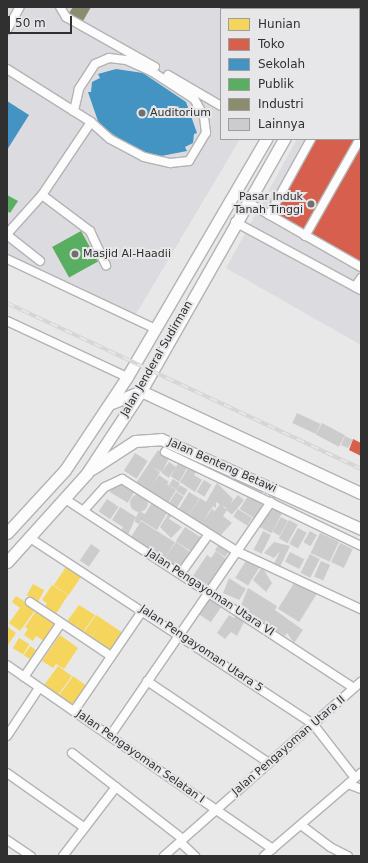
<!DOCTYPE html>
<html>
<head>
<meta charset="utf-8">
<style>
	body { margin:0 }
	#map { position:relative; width:368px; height:863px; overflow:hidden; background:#e8e8e8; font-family:"DejaVu Sans",sans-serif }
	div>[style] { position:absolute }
	.built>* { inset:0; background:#dbdbe0 }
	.homes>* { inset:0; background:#f6d55c; transform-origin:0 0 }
	.shops>* { inset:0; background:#d6604d }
	.schools>* { inset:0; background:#4393c3 }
	.public>* { inset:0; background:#5aae61; transform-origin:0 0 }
	.industry>* { inset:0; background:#8c8c6e }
	.building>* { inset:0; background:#ccc; transform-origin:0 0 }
	.round { border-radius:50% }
	.roads { filter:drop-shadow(1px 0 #b3b3b3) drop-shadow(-1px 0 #b3b3b3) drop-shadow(0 1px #b3b3b3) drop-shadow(0 -1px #b3b3b3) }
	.minor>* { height:8px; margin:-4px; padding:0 4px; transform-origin:4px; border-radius:4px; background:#fcfcfc }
	.major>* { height:11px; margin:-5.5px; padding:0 5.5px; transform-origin:5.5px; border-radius:5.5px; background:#fcfcfc }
	.rail>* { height:4px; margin-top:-2px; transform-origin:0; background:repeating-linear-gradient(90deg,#e7e7e9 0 8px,#d4d4d4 0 16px); box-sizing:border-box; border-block:1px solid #d4d4d4 }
	.dots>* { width:11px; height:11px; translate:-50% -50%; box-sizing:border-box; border:2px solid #e7e7e9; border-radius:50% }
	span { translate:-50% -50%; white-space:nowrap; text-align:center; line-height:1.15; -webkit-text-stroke:4px #e7e7e9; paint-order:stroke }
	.poi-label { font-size:11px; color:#303031 }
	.left { translate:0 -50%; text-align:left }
	.right { translate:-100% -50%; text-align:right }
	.street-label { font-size:11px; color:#303031 }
	.frame { position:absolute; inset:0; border:8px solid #303031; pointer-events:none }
	.legend { position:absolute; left:220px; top:8px; width:140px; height:132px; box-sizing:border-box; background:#e7e7e9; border:1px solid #9e9e9f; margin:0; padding:5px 7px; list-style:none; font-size:12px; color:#303031 }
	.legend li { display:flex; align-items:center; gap:8px; height:20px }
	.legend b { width:20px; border:1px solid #9e9e9f }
	.scale { position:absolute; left:8px; top:16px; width:64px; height:18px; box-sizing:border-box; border:2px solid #303031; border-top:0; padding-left:5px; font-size:12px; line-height:14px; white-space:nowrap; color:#303031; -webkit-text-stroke:3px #e7e7e9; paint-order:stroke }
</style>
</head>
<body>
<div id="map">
	<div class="built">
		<div style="clip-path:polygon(7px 7px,317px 7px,221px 9px,221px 139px,240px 139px,136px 314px,7px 256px)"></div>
		<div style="clip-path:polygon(359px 109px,361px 110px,361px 345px,226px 268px,297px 139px,359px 139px)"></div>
	</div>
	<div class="homes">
		<div style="left:66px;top:567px;width:18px;height:22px;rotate:34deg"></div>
		<div style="left:33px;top:584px;width:13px;height:13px;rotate:29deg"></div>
		<div style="clip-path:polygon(52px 585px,68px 595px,54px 617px,44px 608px,47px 603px,42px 600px)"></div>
		<div style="clip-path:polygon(16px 596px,36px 609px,20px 631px,9px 623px,20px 608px,12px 602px)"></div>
		<div style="clip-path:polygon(79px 605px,95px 615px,81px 635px,74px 630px,81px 620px,73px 630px,65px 624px)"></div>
		<div style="clip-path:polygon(36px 611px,57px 626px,46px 642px,36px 636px,33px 641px,24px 635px,28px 629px,25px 627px)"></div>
		<div style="clip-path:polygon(96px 615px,123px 633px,109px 654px,89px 641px,97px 629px,89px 640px,82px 635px)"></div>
		<div style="clip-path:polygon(8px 627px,16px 633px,8px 645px,7px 644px)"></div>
		<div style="clip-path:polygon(60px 635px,78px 648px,64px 669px,56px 664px,53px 668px,42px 661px)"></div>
		<div style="left:19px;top:638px;width:12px;height:12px;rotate:31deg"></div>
		<div style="left:30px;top:646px;width:11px;height:11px;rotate:34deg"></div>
		<div style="left:58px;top:666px;width:17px;height:25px;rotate:36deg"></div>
		<div style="left:73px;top:676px;width:17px;height:24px;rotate:36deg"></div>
	</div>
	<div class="shops">
		<div style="clip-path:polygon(266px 7px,288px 7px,265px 9px)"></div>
		<div style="clip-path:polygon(315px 139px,356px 139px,304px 231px,274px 214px)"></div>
		<div style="clip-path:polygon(361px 144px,361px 265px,310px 235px)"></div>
		<div style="clip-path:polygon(353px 439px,361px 443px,361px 456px,349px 450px)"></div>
	</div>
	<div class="schools">
		<div style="clip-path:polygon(116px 69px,143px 73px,186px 102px,197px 133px,194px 134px,193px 143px,185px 147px,187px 151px,156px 157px,125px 143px,99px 124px,88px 92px,91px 92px,92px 82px,100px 78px,98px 74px)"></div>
		<div style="clip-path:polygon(7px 101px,29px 115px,7px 150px)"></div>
	</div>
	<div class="public">
		<div style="clip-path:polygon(7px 195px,18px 201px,10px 213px,7px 211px)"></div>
		<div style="left:81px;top:231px;width:35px;height:33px;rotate:61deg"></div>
	</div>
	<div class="industry">
		<div style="clip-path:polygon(73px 7px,91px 7px,83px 21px,69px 13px)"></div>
	</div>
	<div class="building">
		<div style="left:297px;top:413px;width:26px;height:11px;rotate:25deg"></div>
		<div style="left:322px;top:423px;width:26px;height:13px;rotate:28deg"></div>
		<div style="clip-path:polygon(345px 436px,353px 440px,348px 448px,341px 445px)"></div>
		<div style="clip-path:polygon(158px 450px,170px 456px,162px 472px,152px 467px,160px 472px,152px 486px,159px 475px,169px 482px,167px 484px,176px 490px,168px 503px,136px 483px)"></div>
		<div style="left:135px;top:453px;width:15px;height:21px;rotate:32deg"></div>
		<div style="left:180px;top:460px;width:10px;height:19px;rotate:29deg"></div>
		<div style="left:169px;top:462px;width:9px;height:13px;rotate:36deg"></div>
		<div style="clip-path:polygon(190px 465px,198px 469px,194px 475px,202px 480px,195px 492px,180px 482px)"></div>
		<div style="clip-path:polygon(173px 479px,180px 483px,177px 490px,169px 485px)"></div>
		<div style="left:117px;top:480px;width:21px;height:14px;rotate:31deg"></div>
		<div style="left:204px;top:480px;width:9px;height:14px;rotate:32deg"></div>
		<div style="clip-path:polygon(217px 483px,233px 499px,228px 509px,216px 502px,216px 508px,213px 506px,203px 521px,213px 508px,214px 512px,220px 504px,227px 510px,223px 516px,232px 523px,219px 537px,188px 517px,200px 498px,206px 502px)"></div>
		<div style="left:180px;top:485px;width:9px;height:7px;rotate:32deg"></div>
		<div style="left:176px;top:492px;width:9px;height:14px;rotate:32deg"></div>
		<div style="left:189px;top:492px;width:12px;height:21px;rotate:31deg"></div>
		<div style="left:250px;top:493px;width:17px;height:19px;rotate:33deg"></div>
		<div class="round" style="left:130px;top:494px;width:18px;height:18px"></div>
		<div style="left:238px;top:495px;width:8px;height:19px;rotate:40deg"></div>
		<div style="left:107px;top:499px;width:14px;height:15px;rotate:34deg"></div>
		<div style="clip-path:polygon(152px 502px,168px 511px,157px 530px,141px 520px,139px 524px,135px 522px,136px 517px,128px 535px,121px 531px,123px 527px,112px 520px,120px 507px,136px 517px,139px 511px,145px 514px)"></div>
		<div style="left:269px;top:506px;width:15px;height:23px;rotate:28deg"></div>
		<div style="left:238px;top:509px;width:17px;height:9px;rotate:33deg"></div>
		<div style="clip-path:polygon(169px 513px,172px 515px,169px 519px,182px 527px,171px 538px,160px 527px)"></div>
		<div style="left:281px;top:517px;width:8px;height:17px;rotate:30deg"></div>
		<div style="left:289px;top:520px;width:10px;height:21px;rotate:29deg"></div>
		<div style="left:141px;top:521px;width:40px;height:19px;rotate:32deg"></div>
		<div style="left:185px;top:527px;width:20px;height:17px;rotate:33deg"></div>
		<div style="left:298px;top:528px;width:10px;height:18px;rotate:29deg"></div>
		<div style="left:263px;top:531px;width:9px;height:21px;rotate:27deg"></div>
		<div style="left:310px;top:531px;width:8px;height:13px;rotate:30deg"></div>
		<div style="left:320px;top:533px;width:21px;height:22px;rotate:25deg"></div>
		<div style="left:176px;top:542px;width:19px;height:20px;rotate:35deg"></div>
		<div style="clip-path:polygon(274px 542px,290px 546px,279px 569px,273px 566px,280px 551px,274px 558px,264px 553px)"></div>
		<div style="left:340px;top:543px;width:14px;height:21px;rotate:25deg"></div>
		<div style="left:91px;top:544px;width:11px;height:20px;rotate:34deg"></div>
		<div style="clip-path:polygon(219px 544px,230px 550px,225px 557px,215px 550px)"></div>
		<div style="clip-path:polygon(216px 551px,226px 559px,222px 565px,226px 567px,211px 589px,193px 576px,207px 555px,211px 558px)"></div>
		<div style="left:290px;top:552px;width:16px;height:11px;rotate:27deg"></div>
		<div style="left:310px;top:554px;width:11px;height:21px;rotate:27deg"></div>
		<div style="left:247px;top:559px;width:15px;height:22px;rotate:32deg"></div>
		<div style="left:321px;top:561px;width:10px;height:17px;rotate:24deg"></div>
		<div style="clip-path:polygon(262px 567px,272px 583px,266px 592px,253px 580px)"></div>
		<div style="clip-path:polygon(229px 578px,246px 589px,239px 600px,223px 593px)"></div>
		<div style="left:296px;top:580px;width:25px;height:34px;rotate:32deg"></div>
		<div style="clip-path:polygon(248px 588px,277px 606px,275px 610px,303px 630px,294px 643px,287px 633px,285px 636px,240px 608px)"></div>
		<div style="left:211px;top:597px;width:14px;height:21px;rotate:34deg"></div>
		<div style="clip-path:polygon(237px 614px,245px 620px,237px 636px,231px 632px,225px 639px,217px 633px,229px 615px,234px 618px)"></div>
	</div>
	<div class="roads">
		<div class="minor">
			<div style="left:60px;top:7px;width:12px;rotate:59deg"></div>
			<div style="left:66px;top:17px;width:102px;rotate:29.3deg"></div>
			<div style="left:327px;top:7px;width:4px;rotate:34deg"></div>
			<div style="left:7px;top:30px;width:26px;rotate:-61deg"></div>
			<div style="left:359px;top:56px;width:3px;rotate:45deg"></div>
			<div style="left:7px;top:69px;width:99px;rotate:32.2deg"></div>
			<div style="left:168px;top:75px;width:61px;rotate:30.3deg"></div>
			<div style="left:359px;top:115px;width:2px;rotate:27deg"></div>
			<div style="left:42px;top:195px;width:88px;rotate:-56.1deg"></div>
			<div style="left:91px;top:122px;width:25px;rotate:42deg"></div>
			<div style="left:110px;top:139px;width:38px;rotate:28deg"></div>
			<div style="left:144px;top:157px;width:27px;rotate:13deg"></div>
			<div style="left:170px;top:163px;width:19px;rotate:-6deg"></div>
			<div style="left:189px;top:161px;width:33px;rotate:-59deg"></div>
			<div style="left:206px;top:133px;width:17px;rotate:-97deg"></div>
			<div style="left:204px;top:116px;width:20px;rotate:-120deg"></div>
			<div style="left:194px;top:99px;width:51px;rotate:-146.9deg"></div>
			<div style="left:151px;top:71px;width:27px;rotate:-156deg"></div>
			<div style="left:126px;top:60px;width:17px;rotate:-173deg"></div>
			<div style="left:109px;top:58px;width:15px;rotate:157deg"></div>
			<div style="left:95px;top:64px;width:30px;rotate:123deg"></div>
			<div style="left:79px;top:89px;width:23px;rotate:103deg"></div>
			<div style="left:247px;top:202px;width:131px;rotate:29.7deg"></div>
			<div style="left:269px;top:215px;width:87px;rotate:-61.1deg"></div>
			<div style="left:235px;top:222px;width:143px;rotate:28.4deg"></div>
			<div style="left:7px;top:234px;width:52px;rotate:-48.1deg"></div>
			<div style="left:42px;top:195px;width:60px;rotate:36.9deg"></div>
			<div style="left:90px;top:231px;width:38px;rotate:65deg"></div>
			<div style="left:7px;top:235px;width:42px;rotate:38.2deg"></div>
			<div style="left:305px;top:236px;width:114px;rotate:-60.5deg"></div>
			<div style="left:7px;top:259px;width:165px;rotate:25.2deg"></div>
			<div style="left:355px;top:287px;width:11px;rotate:-56deg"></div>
			<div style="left:7px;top:321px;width:132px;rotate:25deg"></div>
			<div style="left:165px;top:452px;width:217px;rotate:25.6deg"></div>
			<div style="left:65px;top:499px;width:345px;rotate:33.2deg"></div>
			<div style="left:84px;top:510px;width:31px;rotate:-48deg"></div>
			<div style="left:105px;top:487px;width:19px;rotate:-25deg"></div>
			<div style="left:122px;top:479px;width:137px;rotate:32.2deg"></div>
			<div style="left:238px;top:552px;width:136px;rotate:24.9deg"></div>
			<div style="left:30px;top:538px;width:339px;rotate:33.3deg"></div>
			<div style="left:313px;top:724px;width:68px;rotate:52.1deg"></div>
			<div style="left:181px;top:573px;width:48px;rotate:-54.3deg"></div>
			<div style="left:30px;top:602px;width:97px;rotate:33.7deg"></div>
			<div style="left:7px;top:665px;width:323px;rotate:34.7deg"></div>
			<div style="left:24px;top:677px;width:65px;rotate:-55.6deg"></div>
			<div style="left:147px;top:681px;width:147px;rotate:33.9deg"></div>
			<div style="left:74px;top:711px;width:122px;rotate:-55.7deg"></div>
			<div style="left:7px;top:736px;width:58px;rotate:-56.3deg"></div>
			<div style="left:110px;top:736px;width:284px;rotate:-55.5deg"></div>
			<div style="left:72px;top:753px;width:140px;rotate:37.8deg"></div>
			<div style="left:7px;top:773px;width:95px;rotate:35.2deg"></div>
			<div style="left:348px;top:784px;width:14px;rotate:21deg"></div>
			<div style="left:301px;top:825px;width:36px;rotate:37deg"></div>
			<div style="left:330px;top:847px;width:20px;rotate:27deg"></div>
			<div style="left:7px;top:840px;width:29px;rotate:34deg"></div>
			<div style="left:180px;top:842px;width:21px;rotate:43deg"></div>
			<div style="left:63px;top:856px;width:87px;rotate:-52.5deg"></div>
			<div style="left:164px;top:856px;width:263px;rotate:-41.5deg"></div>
			<div style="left:264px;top:856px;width:128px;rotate:-40.6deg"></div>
		</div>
		<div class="major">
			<div style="left:341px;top:9px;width:2px;rotate:-63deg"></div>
			<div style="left:357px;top:9px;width:3px;rotate:-45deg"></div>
			<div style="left:112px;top:403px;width:31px;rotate:-22deg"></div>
			<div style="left:141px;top:391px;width:242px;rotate:24.9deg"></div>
			<div style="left:92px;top:469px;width:51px;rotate:-33.1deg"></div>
			<div style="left:135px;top:441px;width:26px;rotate:-4deg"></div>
			<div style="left:161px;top:439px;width:219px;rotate:24.2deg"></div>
			<div style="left:7px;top:533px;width:86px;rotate:-47.4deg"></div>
			<div style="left:65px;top:470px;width:112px;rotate:-56.3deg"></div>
			<div style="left:127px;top:377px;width:276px;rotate:-59.7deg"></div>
			<div style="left:7px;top:562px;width:120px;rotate:-48deg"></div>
			<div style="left:87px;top:473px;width:98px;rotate:-56.6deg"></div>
			<div style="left:141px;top:391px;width:290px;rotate:-60.4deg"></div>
		</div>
	</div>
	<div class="rail">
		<div style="left:7px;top:303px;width:391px;rotate:25.1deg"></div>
	</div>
	<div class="dots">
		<div style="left:142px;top:113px;background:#707071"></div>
		<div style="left:311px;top:204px;background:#707071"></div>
		<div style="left:75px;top:254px;background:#707071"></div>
	</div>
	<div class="poi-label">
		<span class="left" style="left:150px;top:113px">Auditorium</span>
		<span class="right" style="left:303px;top:204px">Pasar Induk<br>Tanah Tinggi</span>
		<span class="left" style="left:83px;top:254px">Masjid Al-Haadii</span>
	</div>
	<div class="street-label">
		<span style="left:157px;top:359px;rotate:-60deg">Jalan Jenderal Sudirman</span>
		<span style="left:222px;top:466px;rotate:24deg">Jalan Benteng Betawi</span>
		<span style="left:210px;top:593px;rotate:33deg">Jalan Pengayoman Utara VI</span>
		<span style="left:201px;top:649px;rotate:34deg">Jalan Pengayoman Utara 5</span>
		<span style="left:289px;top:746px;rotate:-41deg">Jalan Pengayoman Utara II</span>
		<span style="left:140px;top:757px;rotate:35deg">Jalan Pengayoman Selatan I</span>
	</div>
	<div class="frame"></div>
	<ul class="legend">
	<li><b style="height:11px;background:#f6d55c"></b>Hunian</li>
	<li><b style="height:11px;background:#d6604d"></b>Toko</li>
	<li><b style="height:11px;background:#4393c3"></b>Sekolah</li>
	<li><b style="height:11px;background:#5aae61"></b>Publik</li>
	<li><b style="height:11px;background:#8c8c6e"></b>Industri</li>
	<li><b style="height:11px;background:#ccc"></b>Lainnya</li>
	</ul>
	<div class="scale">50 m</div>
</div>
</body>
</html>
